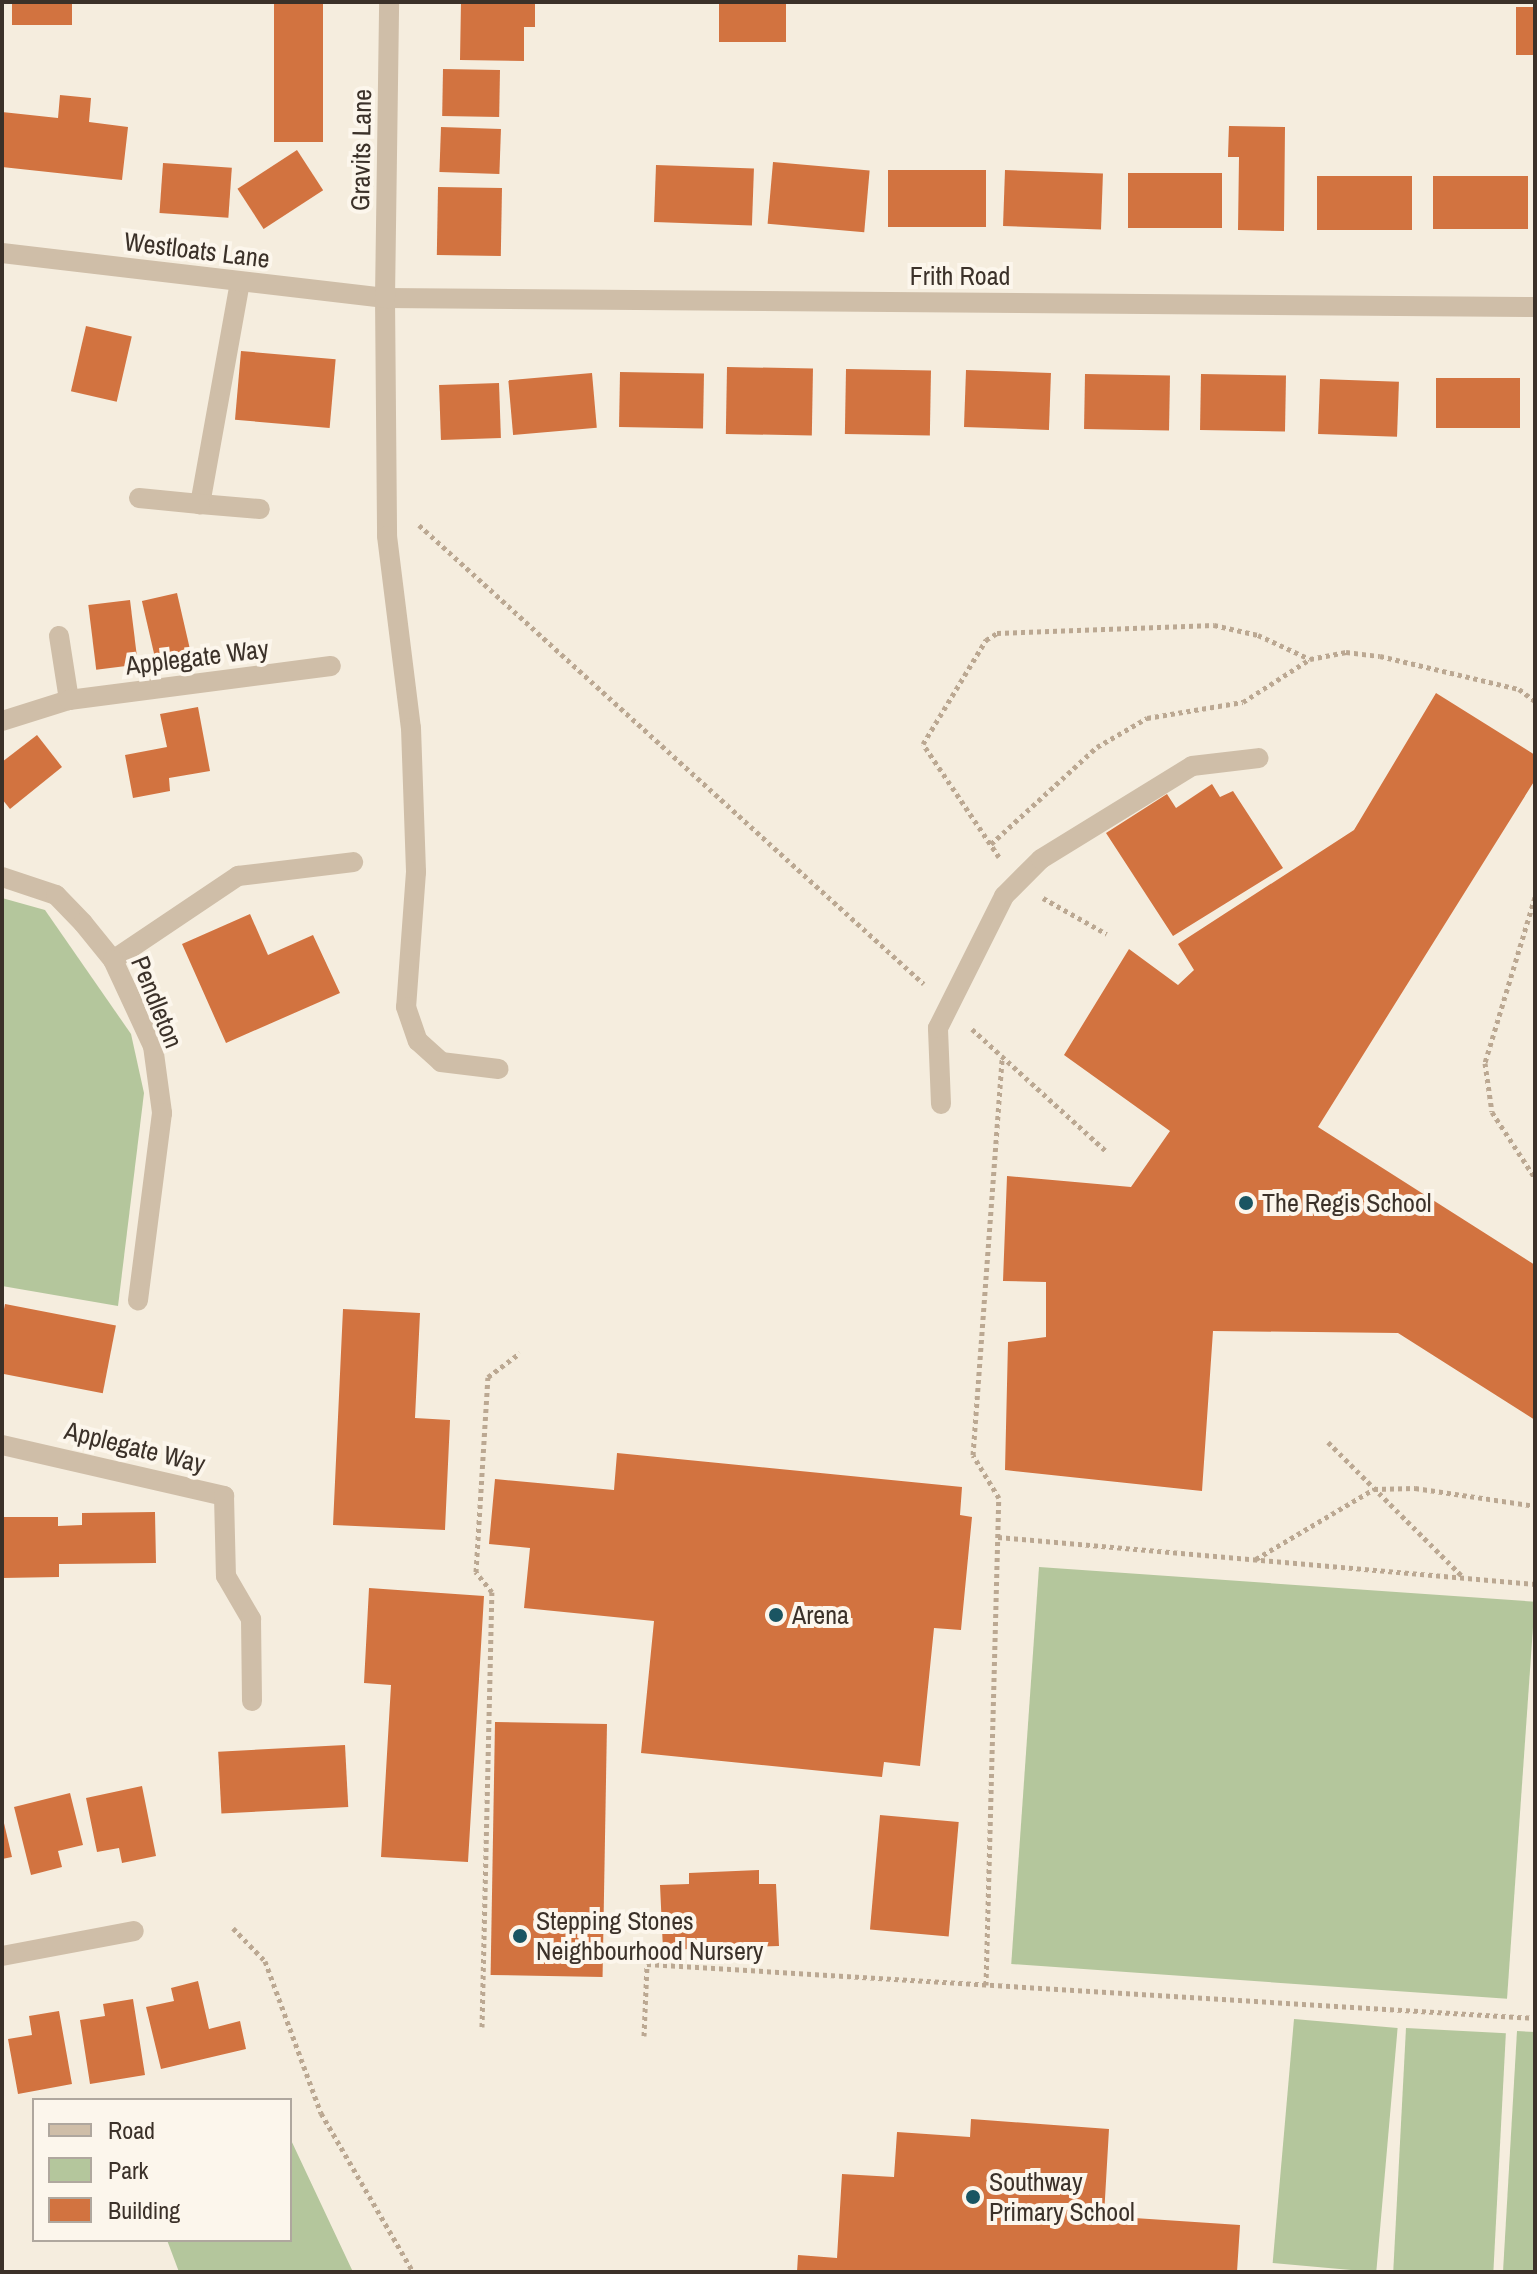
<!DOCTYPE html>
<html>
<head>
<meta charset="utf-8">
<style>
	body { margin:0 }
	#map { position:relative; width:1537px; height:2274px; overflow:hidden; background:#f5edde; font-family:"Archivo Narrow",sans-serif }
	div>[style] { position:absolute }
	.green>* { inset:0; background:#b4c69c; transform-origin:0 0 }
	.building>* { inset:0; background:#d27340; transform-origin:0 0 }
	.path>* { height:5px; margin-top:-2.5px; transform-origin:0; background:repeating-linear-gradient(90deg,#bba892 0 4px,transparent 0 8px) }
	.lane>* { height:20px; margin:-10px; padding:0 10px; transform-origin:10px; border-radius:10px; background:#cfbea8 }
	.street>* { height:20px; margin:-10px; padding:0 10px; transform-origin:10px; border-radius:10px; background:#cfbea8 }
	.dots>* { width:22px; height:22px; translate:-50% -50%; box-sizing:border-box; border:4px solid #fcf6ec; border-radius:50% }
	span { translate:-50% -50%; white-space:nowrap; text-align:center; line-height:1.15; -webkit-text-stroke:8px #fcf6ec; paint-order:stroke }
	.street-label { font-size:26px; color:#3b3129 }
	.poi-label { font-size:26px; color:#3b3129 }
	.left { translate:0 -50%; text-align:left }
	.frame { position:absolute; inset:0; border:4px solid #3b3129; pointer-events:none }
	.legend { position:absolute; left:32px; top:2098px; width:260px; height:144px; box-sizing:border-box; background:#fcf6ec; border:2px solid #afa79e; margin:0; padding:10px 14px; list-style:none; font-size:24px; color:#3b3129 }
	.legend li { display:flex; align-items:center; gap:16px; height:40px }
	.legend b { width:40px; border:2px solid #afa79e }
</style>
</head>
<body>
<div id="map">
	<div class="green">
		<div style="clip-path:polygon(2px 898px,45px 910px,131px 1034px,144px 1093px,118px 1306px,2px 1286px)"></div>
		<div style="left:1039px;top:1567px;width:497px;height:398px;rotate:4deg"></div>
		<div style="left:1294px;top:2019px;width:104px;height:245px;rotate:5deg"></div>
		<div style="left:1406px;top:2028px;width:100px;height:245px;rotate:3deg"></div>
		<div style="clip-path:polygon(1517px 2031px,1535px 2032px,1535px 2272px,1503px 2272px)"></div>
		<div style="clip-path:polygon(290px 2138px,353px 2272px,179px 2272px,167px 2240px,290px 2240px)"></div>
	</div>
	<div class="building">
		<div style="left:12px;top:2px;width:60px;height:23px"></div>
		<div style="left:274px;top:2px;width:49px;height:140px"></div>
		<div style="clip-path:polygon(461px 2px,535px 2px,535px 27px,524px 27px,524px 61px,460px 60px)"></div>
		<div style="left:719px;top:2px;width:67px;height:40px"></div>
		<div style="left:1535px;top:7px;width:48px;height:19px;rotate:90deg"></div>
		<div style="left:443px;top:69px;width:57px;height:47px;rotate:1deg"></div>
		<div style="clip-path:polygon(60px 95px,91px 98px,89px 122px,128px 127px,122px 180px,2px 167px,2px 112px,58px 118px)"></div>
		<div style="clip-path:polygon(1229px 126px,1285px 127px,1284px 231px,1238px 230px,1239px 157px,1228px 157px)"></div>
		<div style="left:441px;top:127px;width:60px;height:45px;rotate:2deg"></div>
		<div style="left:297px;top:150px;width:48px;height:71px;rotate:57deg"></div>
		<div style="left:773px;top:162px;width:97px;height:62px;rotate:5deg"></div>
		<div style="left:163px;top:163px;width:69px;height:50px;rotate:4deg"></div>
		<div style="left:656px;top:165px;width:98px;height:57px;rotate:2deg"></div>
		<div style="left:888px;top:170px;width:98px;height:57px"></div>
		<div style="left:1005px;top:170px;width:98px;height:56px;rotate:2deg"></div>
		<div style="left:1128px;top:173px;width:94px;height:55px"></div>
		<div style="left:1317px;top:176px;width:95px;height:54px"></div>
		<div style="left:1433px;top:176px;width:95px;height:53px"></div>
		<div style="left:438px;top:187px;width:64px;height:68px;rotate:1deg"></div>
		<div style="left:86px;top:326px;width:47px;height:67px;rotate:13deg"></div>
		<div style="left:241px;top:351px;width:95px;height:69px;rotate:5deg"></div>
		<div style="left:727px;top:367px;width:86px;height:67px;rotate:1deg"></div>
		<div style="left:846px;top:369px;width:85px;height:65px;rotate:1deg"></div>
		<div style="left:966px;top:370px;width:85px;height:57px;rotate:2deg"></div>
		<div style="left:620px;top:372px;width:84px;height:55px;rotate:1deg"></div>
		<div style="left:592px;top:373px;width:55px;height:84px;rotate:85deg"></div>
		<div style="left:1085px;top:374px;width:85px;height:55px;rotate:1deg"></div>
		<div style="left:1201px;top:374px;width:85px;height:56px;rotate:1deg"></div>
		<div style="left:1436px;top:378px;width:84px;height:50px"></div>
		<div style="left:1320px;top:379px;width:79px;height:55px;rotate:2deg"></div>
		<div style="left:499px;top:383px;width:55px;height:60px;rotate:88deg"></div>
		<div style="left:177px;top:593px;width:62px;height:36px;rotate:77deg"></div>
		<div style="left:130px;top:600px;width:65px;height:42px;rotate:83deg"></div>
		<div style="clip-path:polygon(1436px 693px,1535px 755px,1535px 780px,1318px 1127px,1535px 1265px,1535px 1420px,1398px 1333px,1213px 1331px,1202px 1491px,1005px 1470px,1008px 1342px,1046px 1337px,1046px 1282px,1003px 1281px,1007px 1176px,1131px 1187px,1170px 1131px,1064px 1055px,1129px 949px,1178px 985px,1194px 970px,1178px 944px,1354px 830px)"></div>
		<div style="clip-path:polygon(198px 707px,210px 771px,169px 778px,170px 791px,133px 798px,125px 755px,167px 747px,160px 714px)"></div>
		<div style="clip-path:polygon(37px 735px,62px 767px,10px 809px,2px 799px,2px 762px)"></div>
		<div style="clip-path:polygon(1212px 784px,1220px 797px,1233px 791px,1283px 868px,1173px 936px,1106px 833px,1167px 794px,1176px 808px)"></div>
		<div style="clip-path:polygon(250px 914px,268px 955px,313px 935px,340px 993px,226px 1043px,182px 944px)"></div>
		<div style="left:5px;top:1304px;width:113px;height:69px;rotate:11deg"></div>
		<div style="clip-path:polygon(343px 1309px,420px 1313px,415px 1418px,450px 1420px,445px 1530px,333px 1525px)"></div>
		<div style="clip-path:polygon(617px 1453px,962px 1487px,960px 1515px,972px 1517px,961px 1630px,934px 1628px,920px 1766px,884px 1762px,882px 1777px,641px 1753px,654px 1621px,524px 1608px,530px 1548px,489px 1544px,495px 1479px,614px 1490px)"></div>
		<div style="clip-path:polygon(155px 1512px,156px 1563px,59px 1564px,59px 1577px,2px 1578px,2px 1517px,58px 1517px,58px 1526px,82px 1525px,82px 1513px)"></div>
		<div style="clip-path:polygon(369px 1588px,484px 1596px,468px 1862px,381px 1857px,391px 1685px,364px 1683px)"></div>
		<div style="left:495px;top:1722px;width:112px;height:253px;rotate:1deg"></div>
		<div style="left:345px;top:1745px;width:62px;height:127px;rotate:87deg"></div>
		<div style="clip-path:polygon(142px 1786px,156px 1856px,122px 1863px,119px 1848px,97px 1852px,86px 1798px)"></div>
		<div style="clip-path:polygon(70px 1793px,83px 1845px,58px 1851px,62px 1867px,31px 1875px,14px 1807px)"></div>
		<div style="left:880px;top:1815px;width:79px;height:115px;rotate:5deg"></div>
		<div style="clip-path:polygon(3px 1819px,12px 1857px,2px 1859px,2px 1820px)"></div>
		<div style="clip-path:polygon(759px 1870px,759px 1884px,776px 1884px,779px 1946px,663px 1950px,660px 1885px,689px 1884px,689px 1873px)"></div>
		<div style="clip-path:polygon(198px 1981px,209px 2029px,240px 2021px,246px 2049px,161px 2069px,146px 2007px,174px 2001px,171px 1988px)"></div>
		<div style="clip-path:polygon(133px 1999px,145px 2075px,90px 2084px,80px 2020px,105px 2016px,103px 2004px)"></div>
		<div style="clip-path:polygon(59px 2011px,72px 2084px,18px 2094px,8px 2039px,32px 2035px,29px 2016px)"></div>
		<div style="clip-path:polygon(971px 2119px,1109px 2129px,1104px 2216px,1240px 2225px,1237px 2272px,797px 2272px,798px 2255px,837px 2258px,842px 2174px,894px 2177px,897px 2132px,970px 2137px)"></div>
	</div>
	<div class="path">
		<div style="left:419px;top:525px;width:682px;rotate:42.27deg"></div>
		<div style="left:991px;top:844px;width:144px;rotate:-42.5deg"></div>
		<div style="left:1097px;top:747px;width:58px;rotate:-30.1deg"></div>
		<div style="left:1147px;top:718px;width:97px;rotate:-9.5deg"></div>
		<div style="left:1243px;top:702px;width:80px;rotate:-32.7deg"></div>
		<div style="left:1310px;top:659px;width:37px;rotate:-11deg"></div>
		<div style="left:1346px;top:652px;width:34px;rotate:7deg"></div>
		<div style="left:1380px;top:656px;width:143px;rotate:13.4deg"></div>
		<div style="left:1519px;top:689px;width:20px;rotate:37deg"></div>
		<div style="left:999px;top:857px;width:136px;rotate:-123.9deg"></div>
		<div style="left:923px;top:744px;width:122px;rotate:-58.8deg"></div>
		<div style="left:986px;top:640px;width:13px;rotate:-32deg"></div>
		<div style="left:997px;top:633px;width:217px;rotate:-2.1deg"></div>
		<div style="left:1214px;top:625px;width:45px;rotate:12.8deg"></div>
		<div style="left:1258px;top:635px;width:57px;rotate:24.8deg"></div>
		<div style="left:1535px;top:897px;width:173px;rotate:106.8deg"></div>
		<div style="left:1485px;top:1063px;width:49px;rotate:81.9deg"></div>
		<div style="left:1492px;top:1112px;width:79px;rotate:56.9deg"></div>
		<div style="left:1043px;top:898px;width:73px;rotate:29.4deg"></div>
		<div style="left:972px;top:1029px;width:181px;rotate:42.3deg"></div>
		<div style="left:1328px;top:1442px;width:191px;rotate:45deg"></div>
		<div style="left:998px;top:1537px;width:539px;rotate:5deg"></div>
		<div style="left:1256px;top:1559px;width:137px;rotate:-30.7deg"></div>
		<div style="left:1374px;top:1489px;width:41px;rotate:-1.4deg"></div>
		<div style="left:1415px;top:1488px;width:121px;rotate:8.5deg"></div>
		<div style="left:233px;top:1928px;width:46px;rotate:45.9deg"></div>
		<div style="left:265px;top:1961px;width:162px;rotate:69.8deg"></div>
		<div style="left:321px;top:2113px;width:184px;rotate:59.9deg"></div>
		<div style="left:986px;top:1985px;width:487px;rotate:-88.5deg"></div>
		<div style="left:999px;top:1498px;width:50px;rotate:-121.2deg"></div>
		<div style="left:973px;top:1455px;width:400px;rotate:-85.8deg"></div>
		<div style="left:482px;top:2027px;width:435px;rotate:-88.7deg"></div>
		<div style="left:492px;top:1592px;width:26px;rotate:-129deg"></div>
		<div style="left:476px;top:1572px;width:195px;rotate:-86.5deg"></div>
		<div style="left:488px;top:1377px;width:40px;rotate:-37deg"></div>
		<div style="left:644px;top:2036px;width:72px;rotate:-87.6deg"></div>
		<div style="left:647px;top:1964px;width:890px;rotate:3.48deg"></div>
	</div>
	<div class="lane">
		<div style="left:240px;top:282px;width:226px;rotate:100.2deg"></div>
		<div style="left:200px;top:504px;width:60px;rotate:4.8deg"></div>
		<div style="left:385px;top:298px;width:238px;rotate:89.5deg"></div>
		<div style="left:387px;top:536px;width:193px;rotate:82.9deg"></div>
		<div style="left:411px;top:728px;width:144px;rotate:88deg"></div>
		<div style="left:416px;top:872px;width:135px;rotate:94.2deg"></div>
		<div style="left:406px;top:1007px;width:36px;rotate:71deg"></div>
		<div style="left:418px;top:1041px;width:31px;rotate:42deg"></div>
		<div style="left:441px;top:1062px;width:58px;rotate:6.9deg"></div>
		<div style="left:139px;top:498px;width:61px;rotate:5.6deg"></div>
		<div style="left:113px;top:960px;width:151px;rotate:-33.9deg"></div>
		<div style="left:238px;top:876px;width:116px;rotate:-6.9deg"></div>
		<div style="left:941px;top:1104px;width:76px;rotate:-92.3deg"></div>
		<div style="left:938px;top:1028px;width:148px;rotate:-63.4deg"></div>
		<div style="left:1004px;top:896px;width:52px;rotate:-45deg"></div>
		<div style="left:1041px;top:859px;width:177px;rotate:-31.6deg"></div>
		<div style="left:1192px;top:766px;width:67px;rotate:-6.8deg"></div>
		<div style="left:226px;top:1576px;width:50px;rotate:59.8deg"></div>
		<div style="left:251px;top:1619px;width:82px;rotate:89.3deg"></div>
	</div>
	<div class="street">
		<div style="left:2px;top:253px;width:386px;rotate:6.7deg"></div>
		<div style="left:385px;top:298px;width:1150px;rotate:0.45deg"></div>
		<div style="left:385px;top:298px;width:296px;rotate:-89.2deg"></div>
		<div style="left:59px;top:636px;width:65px;rotate:81.1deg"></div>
		<div style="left:2px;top:721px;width:70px;rotate:-17.4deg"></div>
		<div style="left:69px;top:700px;width:264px;rotate:-7.4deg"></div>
		<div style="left:2px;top:877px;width:57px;rotate:18.4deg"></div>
		<div style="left:56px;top:895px;width:39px;rotate:46deg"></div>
		<div style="left:83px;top:923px;width:48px;rotate:51deg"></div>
		<div style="left:113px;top:960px;width:95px;rotate:65.1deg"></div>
		<div style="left:153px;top:1046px;width:68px;rotate:82.3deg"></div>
		<div style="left:162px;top:1113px;width:189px;rotate:97.3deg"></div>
		<div style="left:2px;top:1445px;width:228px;rotate:12.9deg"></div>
		<div style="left:224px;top:1496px;width:80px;rotate:88.6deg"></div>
		<div style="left:2px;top:1956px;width:134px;rotate:-10.7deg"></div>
	</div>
	<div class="dots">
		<div style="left:1246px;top:1203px;background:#1a5562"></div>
		<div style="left:776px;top:1615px;background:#1a5562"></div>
		<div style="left:520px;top:1936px;background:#1a5562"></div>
		<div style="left:973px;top:2197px;background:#1a5562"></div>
	</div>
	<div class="street-label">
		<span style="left:361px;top:150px;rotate:-89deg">Gravits Lane</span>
		<span style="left:197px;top:250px;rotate:7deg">Westloats Lane</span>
		<span style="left:960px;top:276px">Frith Road</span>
		<span style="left:197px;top:657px;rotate:-7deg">Applegate Way</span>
		<span style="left:157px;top:1002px;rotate:68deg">Pendleton</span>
		<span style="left:135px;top:1447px;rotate:14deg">Applegate Way</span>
	</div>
	<div class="poi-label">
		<span class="left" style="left:1262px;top:1203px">The Regis School</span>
		<span class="left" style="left:792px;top:1615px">Arena</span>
		<span class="left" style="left:536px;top:1936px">Stepping Stones<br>Neighbourhood Nursery</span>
		<span class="left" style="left:989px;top:2197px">Southway<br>Primary School</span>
	</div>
	<div class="frame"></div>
	<ul class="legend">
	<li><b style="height:10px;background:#cfbea8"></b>Road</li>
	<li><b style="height:22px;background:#b4c69c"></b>Park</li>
	<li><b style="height:22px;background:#d27340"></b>Building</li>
	</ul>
</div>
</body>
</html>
